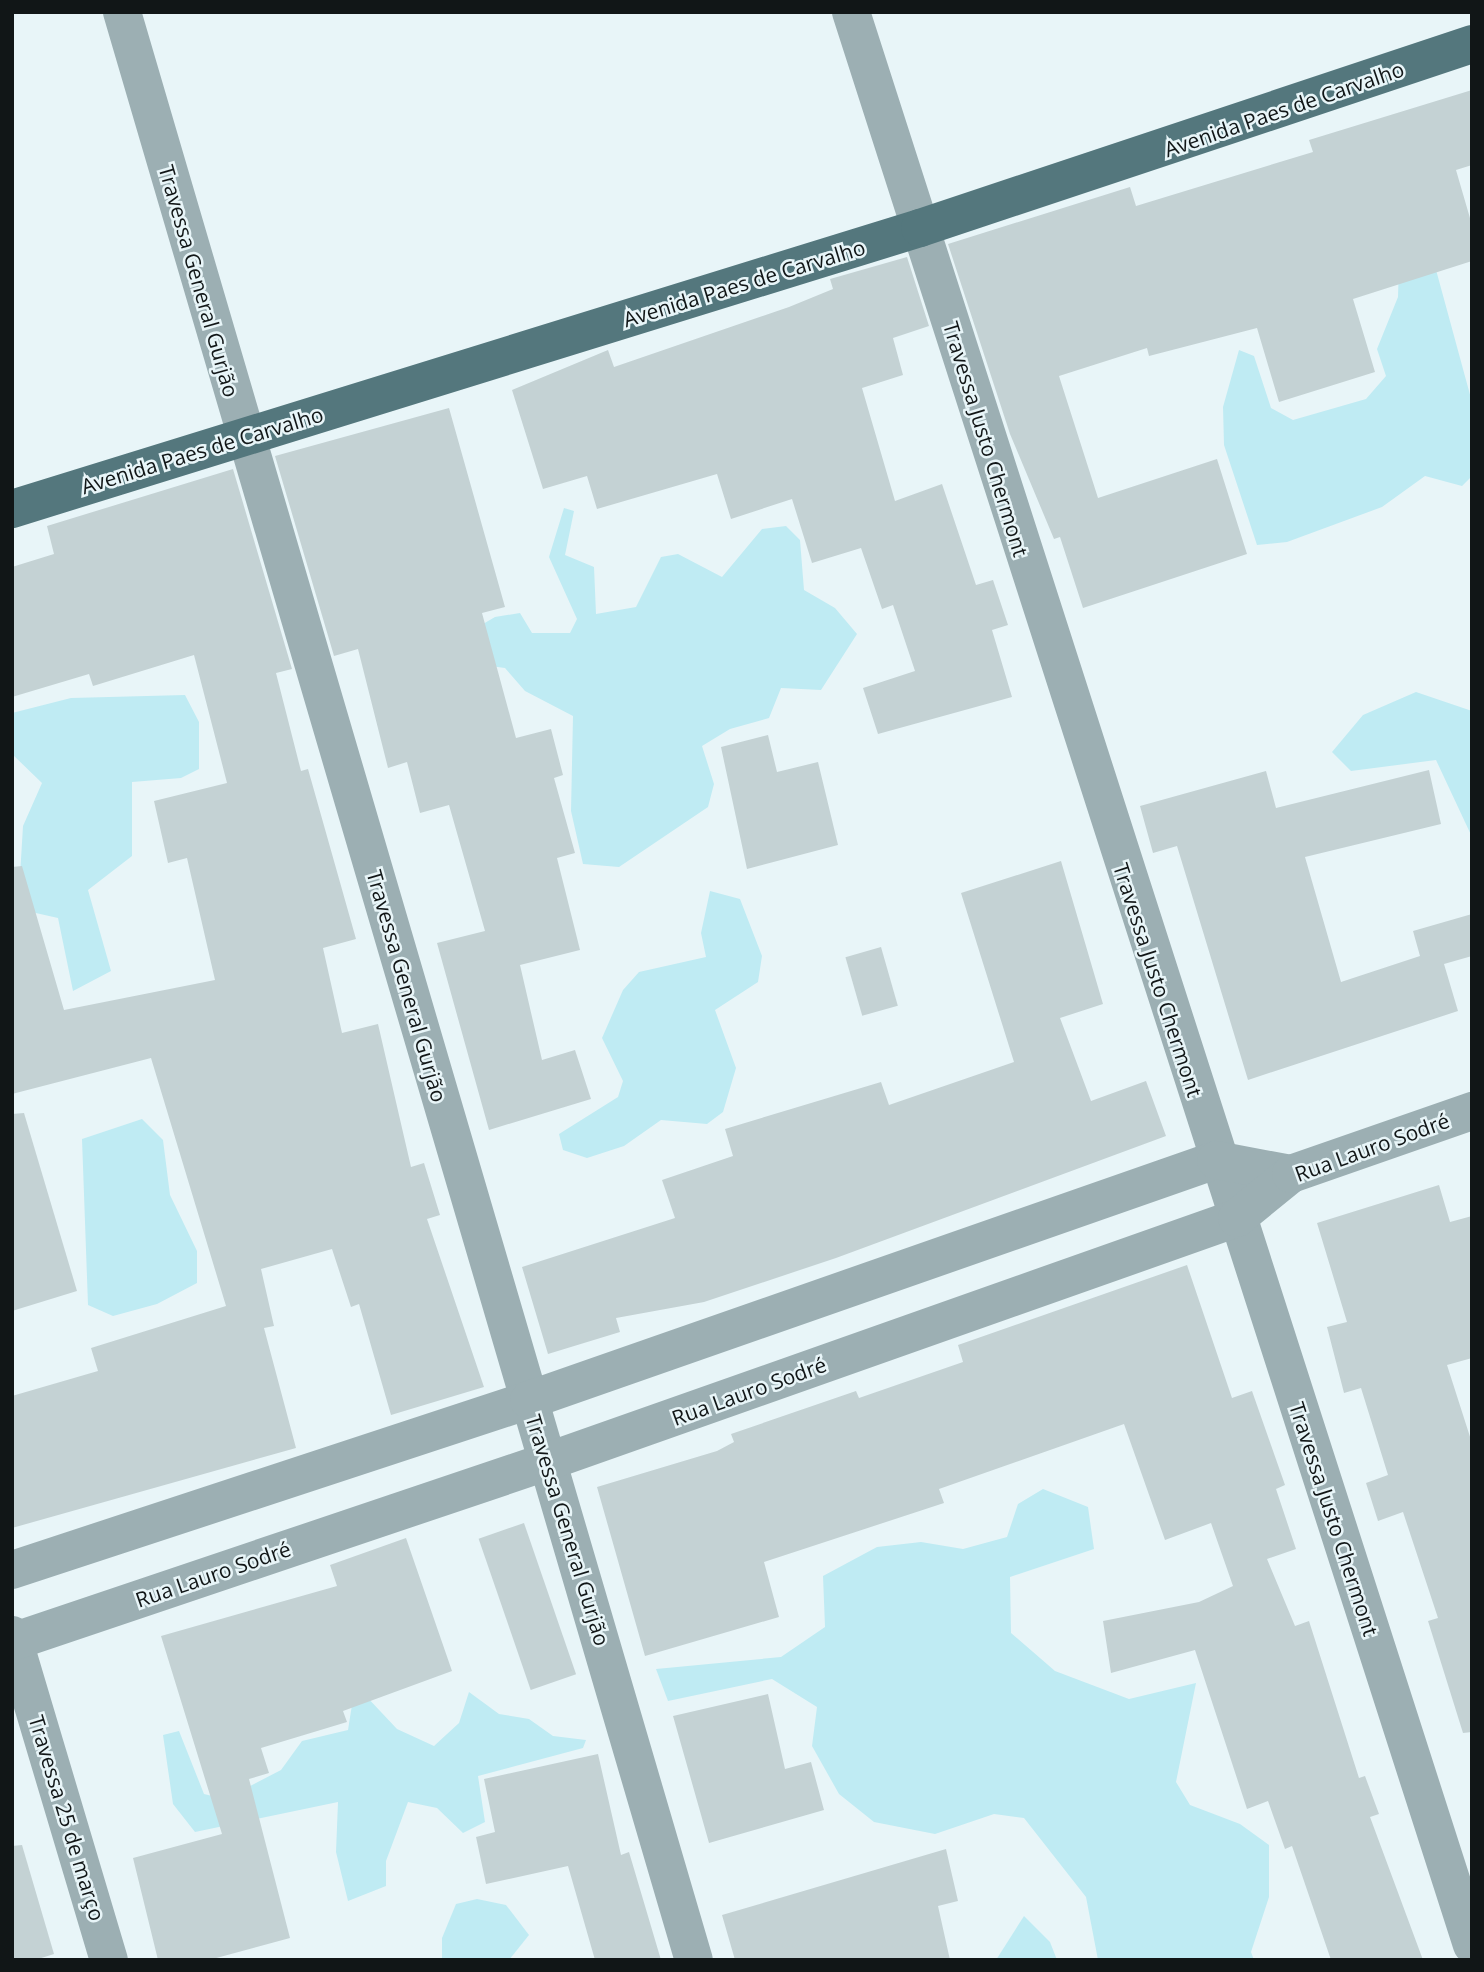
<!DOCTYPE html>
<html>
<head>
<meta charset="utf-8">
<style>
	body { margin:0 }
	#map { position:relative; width:1484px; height:1972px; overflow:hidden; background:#e8f5f8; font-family:"Open Sans",sans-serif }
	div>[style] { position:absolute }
	.green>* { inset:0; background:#bfebf3 }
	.building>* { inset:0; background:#c4d2d4; transform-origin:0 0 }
	.street>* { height:38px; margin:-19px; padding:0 19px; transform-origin:19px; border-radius:19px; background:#9cafb3 }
	.primary>* { height:38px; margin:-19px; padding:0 19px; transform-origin:19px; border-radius:19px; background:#54777d }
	span { translate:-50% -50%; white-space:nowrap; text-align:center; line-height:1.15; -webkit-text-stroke:5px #e8f5f8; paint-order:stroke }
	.street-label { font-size:21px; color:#111617 }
	.frame { position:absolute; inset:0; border:14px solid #111617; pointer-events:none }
</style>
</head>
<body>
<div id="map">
	<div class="green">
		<div style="clip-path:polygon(1423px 222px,1472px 402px,1472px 476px,1462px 486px,1425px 476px,1382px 507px,1287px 542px,1257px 545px,1224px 445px,1223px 407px,1239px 350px,1254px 356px,1271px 408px,1293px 420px,1366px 399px,1386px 376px,1377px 349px,1398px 297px,1399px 263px)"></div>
		<div style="clip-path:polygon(564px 508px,574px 511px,565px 555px,594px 567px,596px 614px,636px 607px,661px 557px,678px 554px,722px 577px,762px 529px,786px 526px,800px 540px,804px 590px,835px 608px,857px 634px,821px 690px,781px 688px,769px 718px,730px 729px,702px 746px,714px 784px,708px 807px,619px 867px,583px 864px,571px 811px,573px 716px,525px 691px,505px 668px,475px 664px,459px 638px,495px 617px,520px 613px,532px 633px,570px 633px,577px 619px,549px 557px)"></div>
		<div style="clip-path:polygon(1416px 692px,1472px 711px,1472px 837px,1436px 760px,1351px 771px,1332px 752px,1363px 715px)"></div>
		<div style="clip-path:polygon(185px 695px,199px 722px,199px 769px,181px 778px,132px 782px,132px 856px,88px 890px,111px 971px,73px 991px,58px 918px,18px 909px,23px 826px,42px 783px,12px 754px,12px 713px,71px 698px)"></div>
		<div style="clip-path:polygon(710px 891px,740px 899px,762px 956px,758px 982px,715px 1010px,736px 1068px,723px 1112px,707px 1124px,661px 1120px,624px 1146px,587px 1158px,563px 1150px,559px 1134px,618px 1097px,623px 1081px,602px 1038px,623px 990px,639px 972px,706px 957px,701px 933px)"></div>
		<div style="clip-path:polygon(142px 1119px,163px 1140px,170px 1195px,197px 1251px,197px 1283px,157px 1304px,113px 1316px,88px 1305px,82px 1139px)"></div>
		<div style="clip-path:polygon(1043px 1489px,1088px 1507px,1094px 1549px,1010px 1577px,1011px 1633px,1055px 1671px,1129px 1699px,1196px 1683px,1176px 1782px,1190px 1805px,1240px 1824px,1269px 1845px,1269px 1897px,1251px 1952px,1254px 1960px,1098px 1960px,1086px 1897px,1024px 1818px,994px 1814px,935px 1834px,874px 1822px,839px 1794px,812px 1746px,817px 1707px,772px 1679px,668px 1701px,656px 1669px,781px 1657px,825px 1627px,823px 1576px,877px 1547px,921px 1542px,963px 1549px,1007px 1537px,1018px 1504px)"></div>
		<div style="clip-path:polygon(354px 1692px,365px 1695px,397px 1729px,434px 1746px,459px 1723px,469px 1692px,499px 1714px,529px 1719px,553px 1736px,586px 1740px,583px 1748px,478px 1776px,485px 1822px,463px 1833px,437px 1808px,408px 1802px,386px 1861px,386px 1886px,348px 1901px,336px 1852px,338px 1802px,195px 1832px,173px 1804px,163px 1735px,179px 1731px,204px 1794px,225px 1799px,281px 1770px,302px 1741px,348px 1730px)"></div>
		<div style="clip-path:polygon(477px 1899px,506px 1905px,529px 1935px,509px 1960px,442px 1960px,442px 1938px,456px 1904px)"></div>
		<div style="clip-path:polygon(1024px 1916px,1050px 1942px,1057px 1960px,996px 1960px)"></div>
	</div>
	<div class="building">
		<div style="clip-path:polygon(1472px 90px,1472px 165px,1456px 170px,1472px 225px,1472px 261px,1353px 299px,1375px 372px,1279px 402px,1257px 328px,1149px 356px,1147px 348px,1059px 376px,1098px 498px,1217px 459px,1247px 554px,1083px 608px,1060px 537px,1054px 539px,1010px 434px,948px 244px,1130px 187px,1136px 206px,1313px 152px,1309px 140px)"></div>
		<div style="clip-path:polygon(907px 257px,929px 326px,893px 338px,903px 375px,862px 388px,895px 501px,942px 484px,976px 585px,993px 580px,1008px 625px,992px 630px,1012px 697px,878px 734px,863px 688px,915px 671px,893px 605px,882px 609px,861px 548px,812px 563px,792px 499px,731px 519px,717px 474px,597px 509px,587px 476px,543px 489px,512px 390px,608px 350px,614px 367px,789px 307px,833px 289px,830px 279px)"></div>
		<div style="clip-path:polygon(449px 408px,505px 607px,482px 613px,516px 738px,551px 729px,563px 775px,554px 778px,575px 853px,557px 858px,580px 950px,520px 965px,542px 1060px,575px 1050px,591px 1099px,489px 1130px,437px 943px,485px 931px,449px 805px,420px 813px,407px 762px,388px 768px,358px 649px,334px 656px,275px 456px)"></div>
		<div style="clip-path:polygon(233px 469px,292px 669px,276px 673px,301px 771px,308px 769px,356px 939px,323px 948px,342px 1033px,378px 1024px,411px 1167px,424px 1163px,440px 1215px,427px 1219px,484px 1387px,391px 1415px,359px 1304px,351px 1307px,332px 1249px,261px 1269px,274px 1326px,264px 1328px,296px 1448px,12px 1528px,12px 1396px,98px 1371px,91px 1348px,226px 1306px,151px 1058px,12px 1094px,12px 867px,22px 866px,64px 1010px,215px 980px,187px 858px,168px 863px,154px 801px,227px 783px,194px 655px,93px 686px,89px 674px,12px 697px,12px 567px,54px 554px,47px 526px)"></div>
		<div style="clip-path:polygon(768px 735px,777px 772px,818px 762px,838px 845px,747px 869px,721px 747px)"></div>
		<div style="clip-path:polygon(1429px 770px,1441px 824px,1305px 857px,1341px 982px,1420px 956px,1413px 931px,1472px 914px,1472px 956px,1444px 964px,1458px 1011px,1248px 1080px,1177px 846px,1153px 853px,1140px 806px,1266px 771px,1276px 808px)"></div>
		<div style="clip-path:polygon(1061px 861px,1103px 1004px,1060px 1018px,1091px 1101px,1146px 1081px,1166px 1136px,836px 1258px,704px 1302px,616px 1318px,620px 1332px,548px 1354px,522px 1267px,675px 1218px,662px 1180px,733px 1156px,725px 1129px,881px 1082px,889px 1105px,1014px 1062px,961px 893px)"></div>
		<div style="left:881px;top:947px;width:61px;height:37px;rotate:74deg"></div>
		<div style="clip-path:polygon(24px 1113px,77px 1291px,12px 1311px,12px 1114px)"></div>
		<div style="clip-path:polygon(1439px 1185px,1450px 1222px,1472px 1216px,1472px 1358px,1447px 1365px,1472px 1443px,1472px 1732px,1463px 1733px,1428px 1621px,1438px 1618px,1403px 1512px,1378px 1521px,1366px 1483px,1388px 1475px,1361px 1388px,1344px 1393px,1327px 1327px,1347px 1322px,1317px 1223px)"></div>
		<div style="clip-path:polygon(1187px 1265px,1232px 1398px,1252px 1391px,1285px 1485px,1276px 1489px,1296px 1549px,1267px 1559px,1295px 1626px,1309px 1621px,1359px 1778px,1365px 1776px,1379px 1814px,1370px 1817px,1423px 1960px,1331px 1960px,1292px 1846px,1285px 1849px,1268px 1801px,1247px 1809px,1195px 1650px,1111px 1673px,1103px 1621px,1199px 1602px,1233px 1586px,1211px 1523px,1165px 1540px,1124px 1424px,939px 1489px,944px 1503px,764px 1562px,779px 1617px,645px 1656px,597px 1487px,717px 1451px,734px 1442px,731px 1434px,856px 1391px,859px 1398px,963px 1362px,958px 1345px)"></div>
		<div style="left:524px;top:1523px;width:160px;height:48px;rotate:71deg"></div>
		<div style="clip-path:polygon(406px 1538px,452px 1671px,343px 1711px,347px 1722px,261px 1748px,269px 1773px,249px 1779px,290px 1938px,209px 1960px,158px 1960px,133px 1858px,222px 1834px,161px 1636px,337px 1586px,330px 1565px)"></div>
		<div style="clip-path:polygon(768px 1694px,785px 1769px,811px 1762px,824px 1810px,709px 1843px,673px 1716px)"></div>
		<div style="clip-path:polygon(598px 1754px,621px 1855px,629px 1852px,661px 1960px,595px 1960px,568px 1866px,486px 1884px,476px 1837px,495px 1832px,484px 1779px)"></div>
		<div style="clip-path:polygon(22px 1845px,54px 1954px,35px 1960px,12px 1960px,12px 1846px)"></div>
		<div style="clip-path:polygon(946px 1849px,958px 1901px,938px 1906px,950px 1960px,735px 1960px,722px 1915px)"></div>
	</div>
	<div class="street">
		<div style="left:122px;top:12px;width:2030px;rotate:73.64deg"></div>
		<div style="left:851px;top:12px;width:2030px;rotate:72.19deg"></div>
		<div style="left:12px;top:1570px;width:544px;rotate:-18.2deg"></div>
		<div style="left:529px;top:1400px;width:728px;rotate:-19.26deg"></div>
		<div style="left:1216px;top:1160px;width:76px;rotate:10.6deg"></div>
		<div style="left:12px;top:1635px;width:339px;rotate:73.4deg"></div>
		<div style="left:12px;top:1642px;width:567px;rotate:-18.63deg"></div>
		<div style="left:549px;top:1461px;width:730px;rotate:-19.45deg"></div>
		<div style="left:1237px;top:1218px;width:70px;rotate:-39.2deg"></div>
		<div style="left:1291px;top:1174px;width:192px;rotate:-19.2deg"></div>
	</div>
	<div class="primary">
		<div style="left:12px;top:509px;width:950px;rotate:-17.2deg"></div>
		<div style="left:920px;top:228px;width:582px;rotate:-18.43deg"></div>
	</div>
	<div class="street-label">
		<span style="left:1284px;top:109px;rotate:-19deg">Avenida Paes de Carvalho</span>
		<span style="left:199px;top:281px;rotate:74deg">Travessa General Gurjão</span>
		<span style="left:744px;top:283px;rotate:-17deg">Avenida Paes de Carvalho</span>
		<span style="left:986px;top:439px;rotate:73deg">Travessa Justo Chermont</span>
		<span style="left:202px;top:450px;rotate:-17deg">Avenida Paes de Carvalho</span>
		<span style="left:1158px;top:980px;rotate:72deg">Travessa Justo Chermont</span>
		<span style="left:407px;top:986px;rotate:74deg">Travessa General Gurjão</span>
		<span style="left:1372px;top:1147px;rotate:-20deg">Rua Lauro Sodré</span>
		<span style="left:749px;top:1391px;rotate:-20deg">Rua Lauro Sodré</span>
		<span style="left:1334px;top:1519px;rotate:72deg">Travessa Justo Chermont</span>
		<span style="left:568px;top:1530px;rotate:73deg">Travessa General Gurjão</span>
		<span style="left:213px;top:1574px;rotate:-19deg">Rua Lauro Sodré</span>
		<span style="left:67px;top:1818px;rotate:73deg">Travessa 25 de março</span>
	</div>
	<div class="frame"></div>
</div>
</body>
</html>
